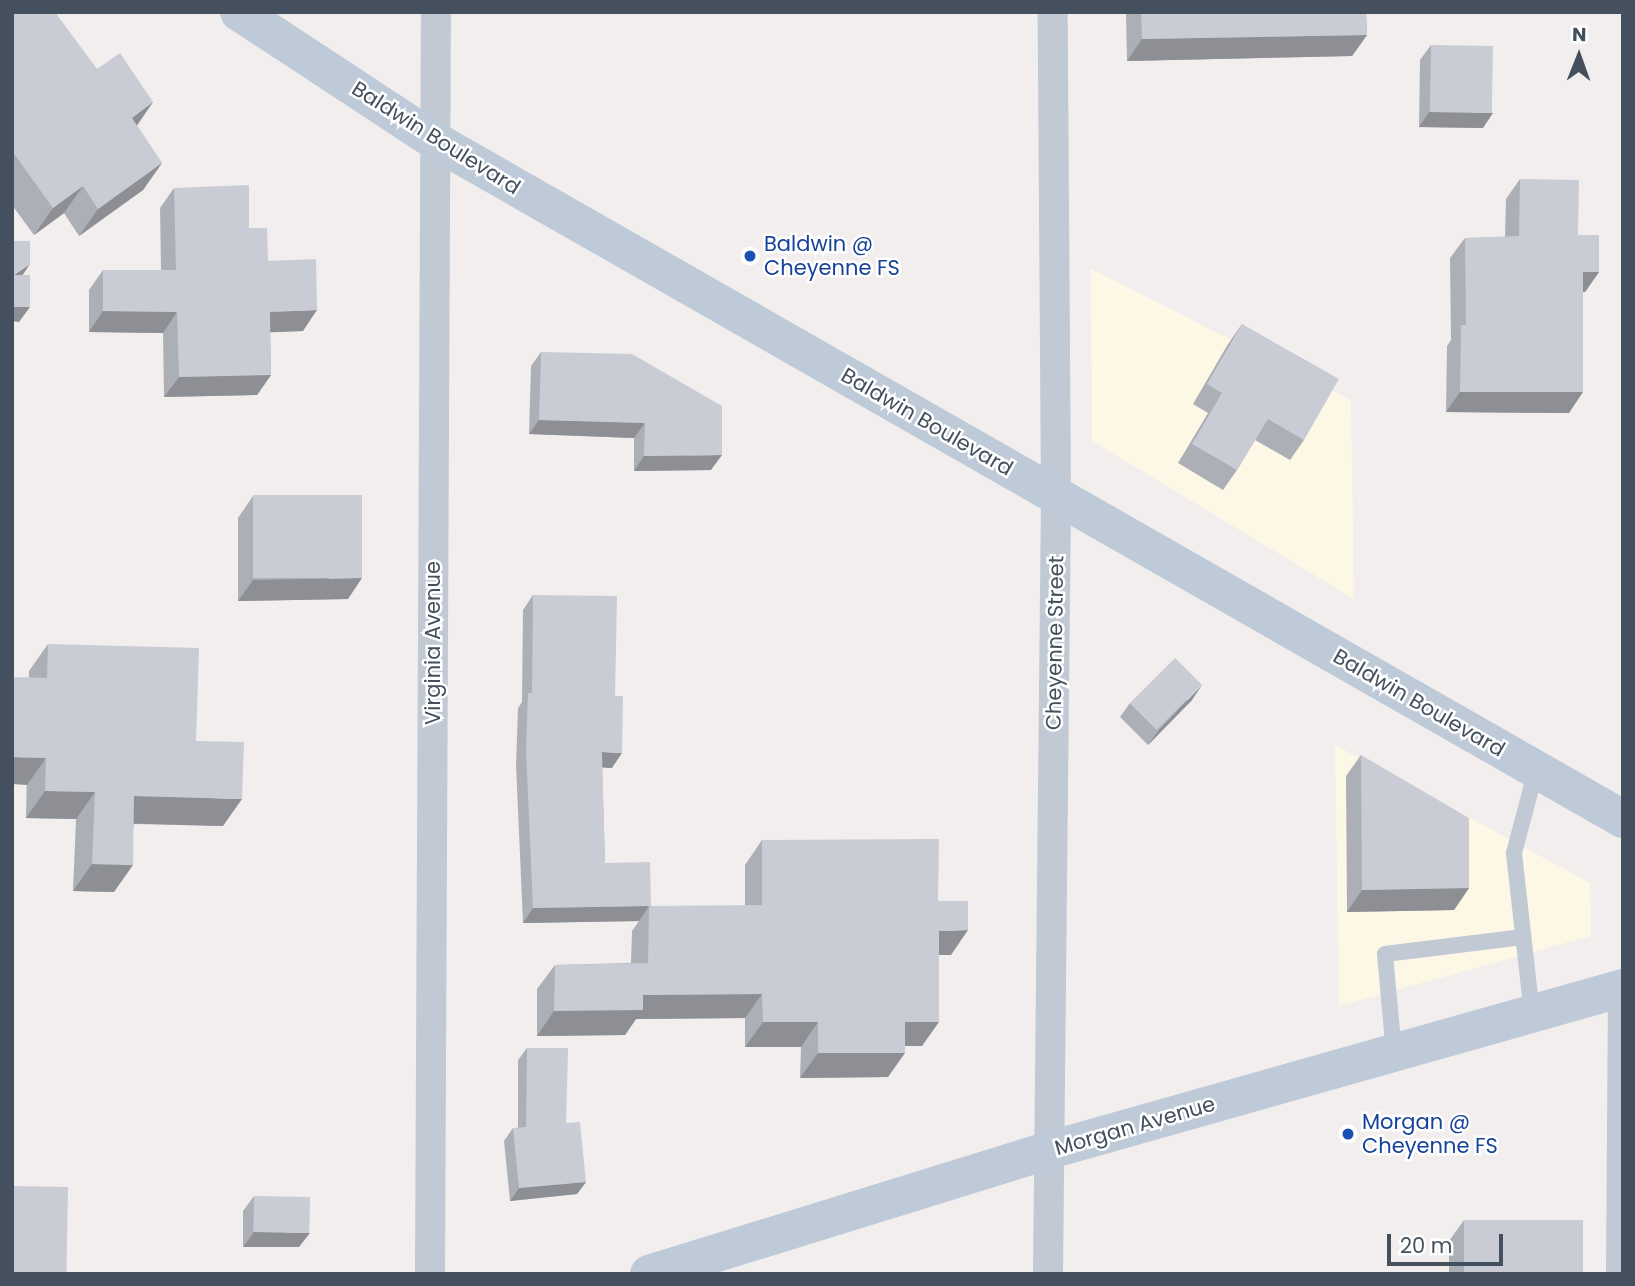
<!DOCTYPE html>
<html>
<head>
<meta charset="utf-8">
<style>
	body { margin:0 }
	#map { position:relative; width:1635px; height:1286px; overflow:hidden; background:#f1eeed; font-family:Poppins,sans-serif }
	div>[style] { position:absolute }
	.commercial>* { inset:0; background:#fdf7e5 }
	.service>* { height:16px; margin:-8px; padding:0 8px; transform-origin:8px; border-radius:8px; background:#c0c9d4 }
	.minor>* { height:30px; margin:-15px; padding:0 15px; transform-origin:15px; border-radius:15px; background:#c0c9d4 }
	.secondary>* { height:38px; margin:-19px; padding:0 19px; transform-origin:19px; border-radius:19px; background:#bfcad9 }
	.wall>* { inset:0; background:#adafb6 }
	.shaded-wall>* { inset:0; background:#8d8f94 }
	.building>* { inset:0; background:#c9ccd4; transform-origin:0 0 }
	.dots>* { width:19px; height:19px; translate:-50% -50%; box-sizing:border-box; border:4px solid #fff; border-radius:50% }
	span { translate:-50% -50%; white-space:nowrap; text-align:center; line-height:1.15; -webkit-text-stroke:5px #fff; paint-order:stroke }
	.street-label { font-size:21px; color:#44505d }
	.transit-label { font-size:21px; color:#164399 }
	.left { translate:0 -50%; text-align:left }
	.frame { position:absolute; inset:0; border:14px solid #44505d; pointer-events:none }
	.north { position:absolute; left:1544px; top:21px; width:70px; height:70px; -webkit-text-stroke:5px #fff; paint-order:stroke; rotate:1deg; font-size:19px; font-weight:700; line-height:28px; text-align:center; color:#44505d }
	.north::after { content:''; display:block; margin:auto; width:24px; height:32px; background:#44505d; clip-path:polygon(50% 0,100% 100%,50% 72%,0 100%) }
	.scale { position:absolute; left:1387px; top:1234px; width:116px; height:32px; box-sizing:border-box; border:4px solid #44505d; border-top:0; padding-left:9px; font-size:21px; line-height:24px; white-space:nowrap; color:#44505d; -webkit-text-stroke:5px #fff; paint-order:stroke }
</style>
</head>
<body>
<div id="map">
	<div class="commercial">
		<div style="clip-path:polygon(1091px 269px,1351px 400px,1354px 599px,1092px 441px)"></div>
		<div style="clip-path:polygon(1335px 745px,1590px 883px,1591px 936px,1339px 1006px)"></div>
	</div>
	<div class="service">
		<div style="left:1532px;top:1014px;width:162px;rotate:-96.4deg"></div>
		<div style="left:1514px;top:853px;width:86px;rotate:-75.2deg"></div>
		<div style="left:1394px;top:1053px;width:99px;rotate:-95.2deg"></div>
		<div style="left:1385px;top:954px;width:139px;rotate:-7deg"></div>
	</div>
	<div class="minor">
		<div style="left:430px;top:1274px;width:1262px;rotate:-89.73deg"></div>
		<div style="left:1048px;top:1274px;width:778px;rotate:-89.41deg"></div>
		<div style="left:1056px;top:496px;width:484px;rotate:-90.4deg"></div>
		<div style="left:1621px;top:1274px;width:284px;rotate:-89.6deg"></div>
	</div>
	<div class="secondary">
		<div style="left:239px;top:12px;width:237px;rotate:33.3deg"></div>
		<div style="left:437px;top:142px;width:1366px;rotate:29.72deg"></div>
		<div style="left:649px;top:1274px;width:420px;rotate:-17.2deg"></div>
		<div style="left:1050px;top:1150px;width:595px;rotate:-15.79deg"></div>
	</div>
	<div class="wall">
		<div style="clip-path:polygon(12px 12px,97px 69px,153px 102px,137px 126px,162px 163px,143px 190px,79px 236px,64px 213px,34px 235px,12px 205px)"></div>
		<div style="clip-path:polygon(1126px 12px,1366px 12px,1367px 35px,1352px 56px,1127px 61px)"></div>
		<div style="clip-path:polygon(1431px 45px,1483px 128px,1419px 127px,1420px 60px)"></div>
		<div style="clip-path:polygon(1520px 179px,1578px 235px,1599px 272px,1585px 292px,1583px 292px,1569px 413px,1446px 412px,1447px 346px,1451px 340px,1450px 258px,1465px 238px,1505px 237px,1506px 199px)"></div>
		<div style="clip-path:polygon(174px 188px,249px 228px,268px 261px,303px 331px,270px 332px,271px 375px,257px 395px,164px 397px,163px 333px,89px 332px,89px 290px,103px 270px,161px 270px,160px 208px)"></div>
		<div style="clip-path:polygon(1242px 324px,1304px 440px,1290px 460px,1255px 440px,1237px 470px,1223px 490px,1178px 463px,1208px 413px,1193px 404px,1228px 344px)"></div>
		<div style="clip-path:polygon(541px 352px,711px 470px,634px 471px,634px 438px,529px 434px,531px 366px)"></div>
		<div style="clip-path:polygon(253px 496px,348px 599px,238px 601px,238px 518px)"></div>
		<div style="clip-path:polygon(533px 595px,612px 768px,602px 767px,605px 863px,651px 906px,745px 906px,745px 865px,762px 840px,938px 901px,951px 955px,939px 955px,922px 1046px,905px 1046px,888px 1077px,800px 1078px,801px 1047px,745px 1047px,745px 1018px,636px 1019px,625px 1035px,537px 1036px,537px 989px,555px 965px,631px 963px,632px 931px,639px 921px,523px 923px,516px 765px,518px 708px,522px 702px,523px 610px)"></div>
		<div style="clip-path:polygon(48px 644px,196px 741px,223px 826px,134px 824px,114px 892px,73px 891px,76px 819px,26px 818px,29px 671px)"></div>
		<div style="clip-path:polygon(1192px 700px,1148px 745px,1120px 717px,1130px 703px)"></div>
		<div style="clip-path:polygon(1361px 755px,1469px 888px,1454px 910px,1347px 912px,1346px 776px)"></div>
		<div style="clip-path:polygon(527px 1048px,566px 1123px,586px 1182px,577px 1194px,510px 1201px,504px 1141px,513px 1128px,518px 1128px,518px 1060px)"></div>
		<div style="clip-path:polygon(254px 1196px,299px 1247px,243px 1247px,243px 1211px)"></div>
		<div style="clip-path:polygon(1464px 1220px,1583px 1274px,1449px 1274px,1449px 1241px)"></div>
	</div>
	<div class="shaded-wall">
		<div style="clip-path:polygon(1367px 35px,1352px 56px,1127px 61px,1142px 39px)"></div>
		<div style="clip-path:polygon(153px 102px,134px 129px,132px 118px)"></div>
		<div style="clip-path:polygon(1429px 112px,1493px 113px,1483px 128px,1419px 127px)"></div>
		<div style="clip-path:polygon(162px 163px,143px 190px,79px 236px,98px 209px)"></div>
		<div style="clip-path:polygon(83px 186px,64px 213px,34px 235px,53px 208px)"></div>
		<div style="clip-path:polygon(30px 264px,20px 279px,14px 275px)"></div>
		<div style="clip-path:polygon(1583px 272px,1599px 272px,1585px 292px,1569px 293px)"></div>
		<div style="clip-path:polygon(12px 307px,30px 307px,19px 322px,12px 321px)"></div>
		<div style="clip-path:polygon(317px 310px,303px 331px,255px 333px,270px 312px)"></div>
		<div style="clip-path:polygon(103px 311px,177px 312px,163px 333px,89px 332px)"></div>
		<div style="clip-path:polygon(271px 375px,257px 395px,164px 397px,179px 377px)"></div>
		<div style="clip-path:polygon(1460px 392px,1583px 392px,1569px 413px,1446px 412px)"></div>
		<div style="clip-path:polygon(539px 420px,645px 423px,634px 438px,529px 434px)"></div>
		<div style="clip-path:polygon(722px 455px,711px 470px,634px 471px,644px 456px)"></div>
		<div style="clip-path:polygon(362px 578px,348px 599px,238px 601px,253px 580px)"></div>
		<div style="clip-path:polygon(1202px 685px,1192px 700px,1148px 745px,1159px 730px)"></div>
		<div style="clip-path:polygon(602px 752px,622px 753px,612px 768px,592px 767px)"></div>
		<div style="clip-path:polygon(12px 757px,46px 758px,27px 785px,12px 784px)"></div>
		<div style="clip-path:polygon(45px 791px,95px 792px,76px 819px,26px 818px)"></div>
		<div style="clip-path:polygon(134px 796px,242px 799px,223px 826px,115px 823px)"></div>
		<div style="clip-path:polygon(92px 864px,133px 865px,114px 892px,73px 891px)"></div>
		<div style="clip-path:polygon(1469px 888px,1454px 910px,1347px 912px,1362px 890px)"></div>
		<div style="clip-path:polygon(649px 906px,639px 921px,523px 923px,533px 908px)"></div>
		<div style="clip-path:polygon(968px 930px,951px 955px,922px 955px,939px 931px)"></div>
		<div style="clip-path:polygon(762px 994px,745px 1018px,636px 1019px,625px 1035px,537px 1036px,554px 1011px,643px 995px)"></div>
		<div style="clip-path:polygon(763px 1022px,818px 1022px,801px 1047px,745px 1047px)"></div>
		<div style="clip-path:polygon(905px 1022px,939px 1022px,922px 1046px,888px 1046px)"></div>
		<div style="clip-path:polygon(818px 1053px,905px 1053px,888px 1077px,800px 1078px)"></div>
		<div style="clip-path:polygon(586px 1182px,577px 1194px,510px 1201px,519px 1188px)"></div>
		<div style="clip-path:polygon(254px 1232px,310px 1233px,299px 1247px,243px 1247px)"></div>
	</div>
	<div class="building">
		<div style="clip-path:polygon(12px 12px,55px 12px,97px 69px,120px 53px,153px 102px,132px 118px,162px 163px,98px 209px,83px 186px,53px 208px,12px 151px)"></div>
		<div style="clip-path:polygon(1141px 12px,1366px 12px,1367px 35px,1142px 39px)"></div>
		<div style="left:1431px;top:45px;width:62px;height:67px;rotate:1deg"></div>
		<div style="clip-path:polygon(1520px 179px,1579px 180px,1578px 235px,1599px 235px,1599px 272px,1583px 272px,1583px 392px,1460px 392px,1461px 325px,1466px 325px,1465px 238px,1519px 236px)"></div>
		<div style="clip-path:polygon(249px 185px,249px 228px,267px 228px,268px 261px,316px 259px,317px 310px,270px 312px,271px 375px,179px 377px,177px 312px,103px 311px,103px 270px,176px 270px,174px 188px)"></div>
		<div style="clip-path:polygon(12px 241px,30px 241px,30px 264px,14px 275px,30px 275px,30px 307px,12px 307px)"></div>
		<div style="clip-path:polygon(1242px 324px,1339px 379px,1304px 440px,1268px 419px,1237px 470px,1192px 444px,1222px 393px,1207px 384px)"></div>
		<div style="clip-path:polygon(541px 352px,632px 354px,722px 406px,722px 455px,644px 456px,645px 423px,539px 420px)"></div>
		<div style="left:362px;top:495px;width:83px;height:109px;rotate:90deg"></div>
		<div style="clip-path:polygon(533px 595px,617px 596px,615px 696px,623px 696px,622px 753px,602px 752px,605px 863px,650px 862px,651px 906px,533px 908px,526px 750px,528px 693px,532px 693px)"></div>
		<div style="clip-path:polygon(48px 644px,199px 648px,196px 741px,244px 742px,242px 799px,134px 796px,133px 865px,92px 864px,95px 792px,45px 791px,46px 758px,12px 757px,12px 677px,47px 678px)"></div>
		<div style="left:1175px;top:658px;width:38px;height:64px;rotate:45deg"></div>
		<div style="clip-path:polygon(1361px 755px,1469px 818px,1469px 888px,1362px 890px)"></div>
		<div style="clip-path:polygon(939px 839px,938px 901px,968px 901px,968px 930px,939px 931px,939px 1022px,905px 1022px,905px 1053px,818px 1053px,818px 1022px,763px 1022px,762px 994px,643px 995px,643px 1010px,554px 1011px,555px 965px,648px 963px,649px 906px,762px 905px,762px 840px)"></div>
		<div style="clip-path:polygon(527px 1048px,568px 1048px,566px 1123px,580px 1122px,586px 1182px,519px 1188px,513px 1128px,526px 1127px)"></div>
		<div style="left:12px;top:1186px;width:56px;height:88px;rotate:1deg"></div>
		<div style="left:254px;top:1196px;width:56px;height:36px;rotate:1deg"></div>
		<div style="left:1464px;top:1220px;width:119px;height:54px"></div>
	</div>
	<div class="dots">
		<div style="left:750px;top:256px;background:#1a4fb4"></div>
		<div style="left:1348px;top:1134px;background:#1a4fb4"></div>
	</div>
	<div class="street-label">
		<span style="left:436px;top:138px;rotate:32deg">Baldwin Boulevard</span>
		<span style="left:927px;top:422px;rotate:30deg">Baldwin Boulevard</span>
		<span style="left:433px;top:643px;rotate:-90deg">Virginia Avenue</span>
		<span style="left:1055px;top:643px;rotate:-89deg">Cheyenne Street</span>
		<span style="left:1419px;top:703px;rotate:30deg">Baldwin Boulevard</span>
		<span style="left:1135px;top:1126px;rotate:-16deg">Morgan Avenue</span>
	</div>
	<div class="transit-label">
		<span class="left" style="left:764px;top:256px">Baldwin @<br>Cheyenne FS</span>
		<span class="left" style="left:1362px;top:1134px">Morgan @<br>Cheyenne FS</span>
	</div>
	<div class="frame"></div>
	<div class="north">N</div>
	<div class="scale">20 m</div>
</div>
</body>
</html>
